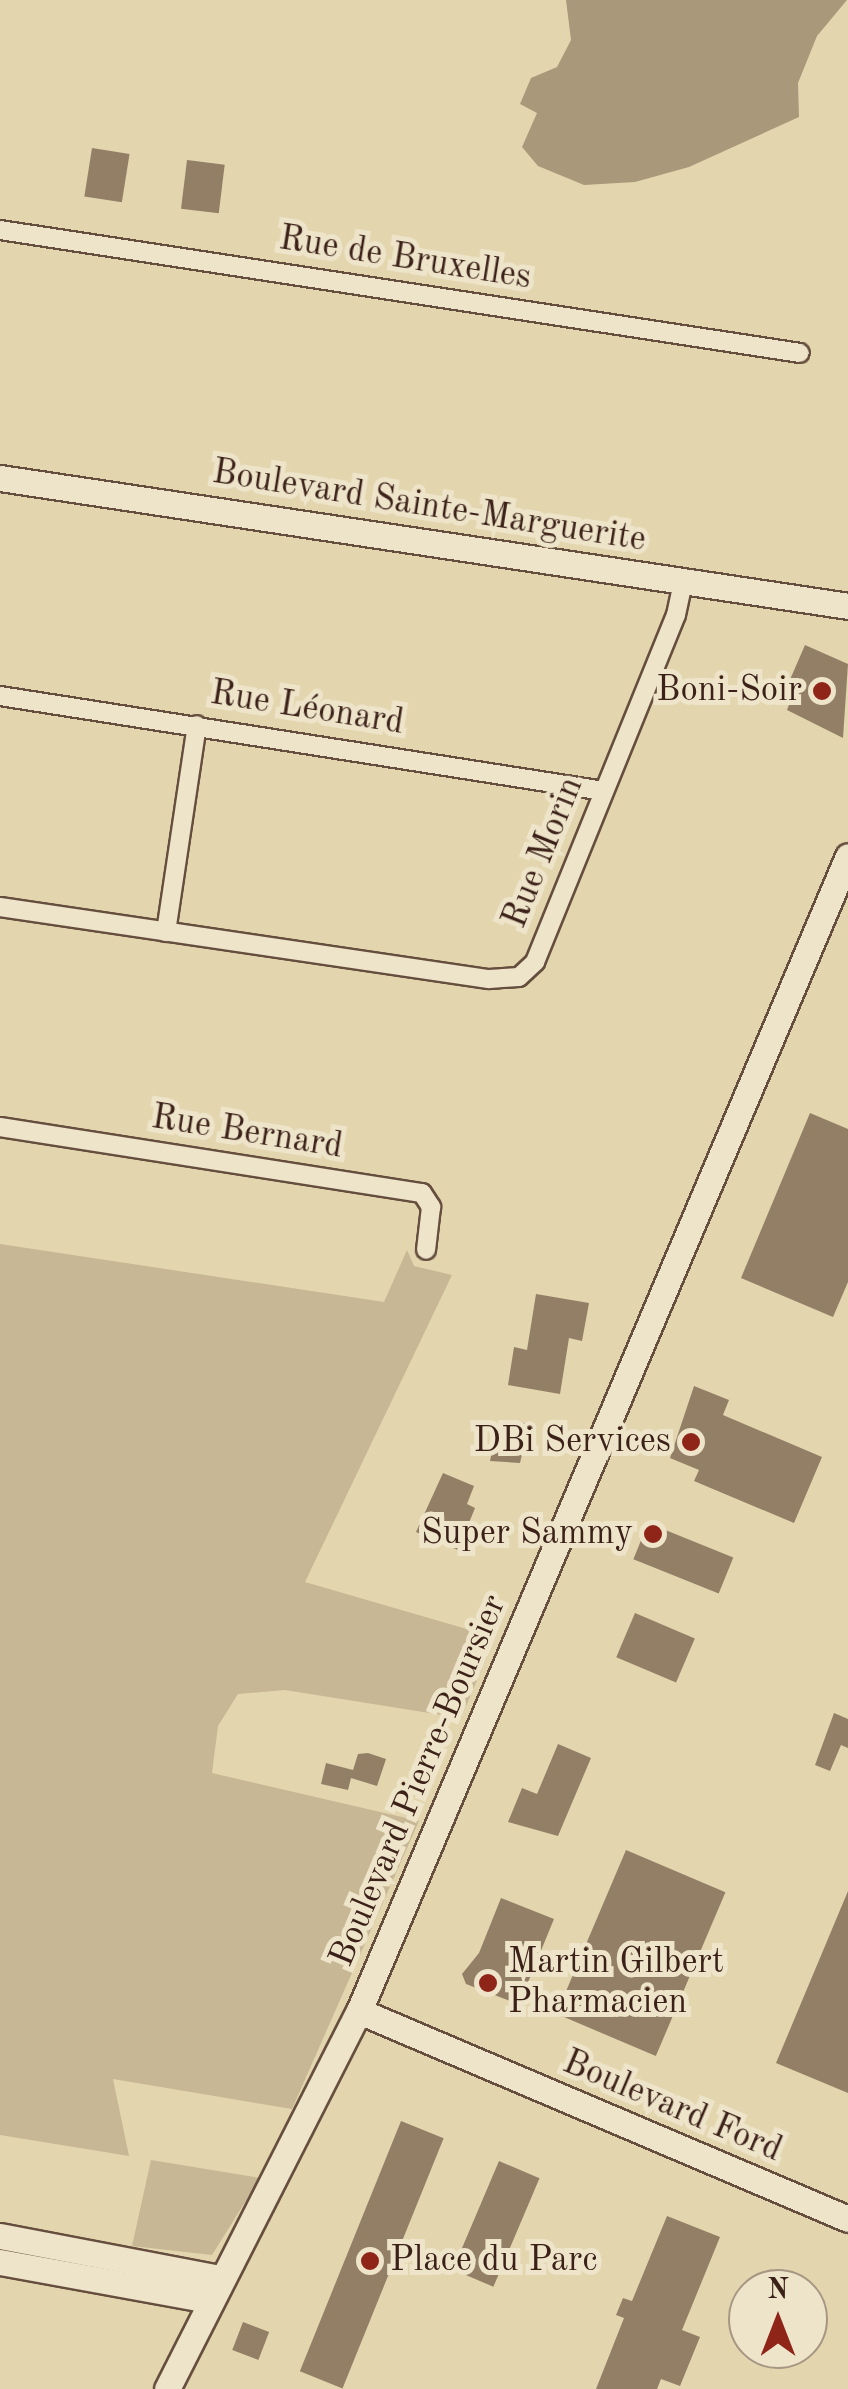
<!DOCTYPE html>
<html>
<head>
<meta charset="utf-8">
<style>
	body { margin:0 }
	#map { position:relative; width:848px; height:2389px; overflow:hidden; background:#e3d6ae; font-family:"Old Standard TT",serif }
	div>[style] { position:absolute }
	.green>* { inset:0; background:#c7b794 }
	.water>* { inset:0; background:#aa987b }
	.building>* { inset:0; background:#937f66; transform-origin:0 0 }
	.roads { filter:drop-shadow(2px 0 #664e3e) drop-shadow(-2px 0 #664e3e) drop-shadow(0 2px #664e3e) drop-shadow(0 -2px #664e3e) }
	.street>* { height:18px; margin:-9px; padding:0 9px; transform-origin:9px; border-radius:9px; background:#ede4ca }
	.secondary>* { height:25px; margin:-12.5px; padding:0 12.5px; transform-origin:12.5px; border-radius:12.5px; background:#ede4ca }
	.dots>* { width:28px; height:28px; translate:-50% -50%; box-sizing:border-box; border:5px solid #ede4ca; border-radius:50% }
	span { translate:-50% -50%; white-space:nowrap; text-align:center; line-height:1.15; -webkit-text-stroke:10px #ede4ca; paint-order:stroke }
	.street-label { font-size:35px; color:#3c2118 }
	.poi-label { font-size:35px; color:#3c2118 }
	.right { translate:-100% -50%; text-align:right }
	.left { translate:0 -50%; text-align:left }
	.north { position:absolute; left:728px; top:2269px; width:100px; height:100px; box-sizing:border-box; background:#ede4ca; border:2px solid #a69683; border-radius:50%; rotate:0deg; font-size:28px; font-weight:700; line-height:40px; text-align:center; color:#3c2118 }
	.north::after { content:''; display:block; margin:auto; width:35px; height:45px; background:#8f2418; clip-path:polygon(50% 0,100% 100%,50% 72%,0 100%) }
</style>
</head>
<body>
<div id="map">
	<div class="green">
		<div style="clip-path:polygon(0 1244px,384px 1302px,407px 1250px,414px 1266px,452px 1275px,305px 1582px,477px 1632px,471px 1649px,489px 1652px,461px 1718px,285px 1690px,238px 1694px,218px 1726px,212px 1773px,419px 1821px,292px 2109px,113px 2079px,129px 2156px,0 2135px)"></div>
		<div style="clip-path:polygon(151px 2160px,260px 2178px,212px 2255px,132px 2246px)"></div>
	</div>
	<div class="water">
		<div style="clip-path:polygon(566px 0,847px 0,817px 36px,798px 83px,799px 117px,689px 167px,635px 182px,584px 185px,538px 166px,522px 147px,537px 113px,520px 104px,531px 78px,557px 67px,571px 40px)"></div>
	</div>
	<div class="building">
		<div style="left:92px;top:148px;width:38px;height:49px;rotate:9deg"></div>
		<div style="left:187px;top:160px;width:38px;height:49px;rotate:7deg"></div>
		<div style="clip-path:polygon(805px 645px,848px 664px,843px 738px,787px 710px,790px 702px,782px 698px)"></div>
		<div style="clip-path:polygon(810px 1113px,848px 1129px,848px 1282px,833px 1317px,741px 1278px)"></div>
		<div style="clip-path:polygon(536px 1294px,589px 1303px,582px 1341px,569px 1338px,560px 1394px,508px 1385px,514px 1347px,527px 1350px)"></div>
		<div style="clip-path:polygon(694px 1386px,729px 1400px,723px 1415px,822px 1457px,794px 1523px,694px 1481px,699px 1470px,670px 1458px)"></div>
		<div style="clip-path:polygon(510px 1420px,534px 1425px,528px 1452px,523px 1450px,520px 1463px,490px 1461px,496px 1430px,508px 1432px)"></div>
		<div style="clip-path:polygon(443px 1473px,474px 1486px,467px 1504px,475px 1508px,458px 1550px,416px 1532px)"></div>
		<div style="left:648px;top:1523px;width:92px;height:39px;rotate:22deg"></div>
		<div style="left:635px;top:1613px;width:65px;height:48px;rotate:23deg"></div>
		<div style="clip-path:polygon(834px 1713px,848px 1719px,848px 1748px,841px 1745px,830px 1771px,815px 1765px)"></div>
		<div style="clip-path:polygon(558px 1744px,591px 1758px,558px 1836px,508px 1822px,522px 1788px,537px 1794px)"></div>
		<div style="clip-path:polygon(368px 1753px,386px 1759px,377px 1786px,351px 1778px,348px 1790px,321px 1784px,326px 1763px,353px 1770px,358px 1754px)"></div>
		<div style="left:626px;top:1850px;width:108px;height:178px;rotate:23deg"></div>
		<div style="clip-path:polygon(848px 1891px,848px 2093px,776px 2063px)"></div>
		<div style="clip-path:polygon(501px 1898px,554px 1919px,522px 1997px,510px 2001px,466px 1984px,462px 1974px,479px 1953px)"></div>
		<div style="left:401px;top:2121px;width:46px;height:270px;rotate:22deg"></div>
		<div style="left:499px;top:2161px;width:44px;height:118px;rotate:23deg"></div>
		<div style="clip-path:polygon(667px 2216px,720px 2237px,682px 2330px,700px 2337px,680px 2386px,661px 2379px,657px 2389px,596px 2389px,624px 2318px,616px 2315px,623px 2298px,632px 2301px)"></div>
		<div style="left:243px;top:2322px;width:28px;height:30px;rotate:21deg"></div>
	</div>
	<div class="roads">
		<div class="street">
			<div style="left:0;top:230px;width:809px;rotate:8.74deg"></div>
			<div style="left:0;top:696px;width:611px;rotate:8.94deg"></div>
			<div style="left:0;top:907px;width:494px;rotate:8.4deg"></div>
			<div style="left:489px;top:979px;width:30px;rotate:-4deg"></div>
			<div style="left:519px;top:977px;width:22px;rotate:-43deg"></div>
			<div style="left:535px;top:962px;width:375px;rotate:-67.9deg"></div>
			<div style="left:676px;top:615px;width:35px;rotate:-78deg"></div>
			<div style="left:166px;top:932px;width:209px;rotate:-81.5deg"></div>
			<div style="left:0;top:1127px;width:427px;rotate:8.9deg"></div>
			<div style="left:422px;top:1193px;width:17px;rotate:57deg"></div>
			<div style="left:431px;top:1207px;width:43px;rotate:96.6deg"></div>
		</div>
		<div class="secondary">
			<div style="left:0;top:478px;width:858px;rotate:8.58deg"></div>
			<div style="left:359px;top:2011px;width:531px;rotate:23.04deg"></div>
			<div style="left:0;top:2236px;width:225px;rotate:10.8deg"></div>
			<div style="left:0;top:2262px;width:212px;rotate:10.3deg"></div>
			<div style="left:167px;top:2389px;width:424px;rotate:-63.1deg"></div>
			<div style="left:359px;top:2011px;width:1254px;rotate:-67.05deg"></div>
		</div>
	</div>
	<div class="dots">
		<div style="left:822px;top:691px;background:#8f2418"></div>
		<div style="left:691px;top:1442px;background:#8f2418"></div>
		<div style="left:653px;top:1534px;background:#8f2418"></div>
		<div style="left:488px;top:1983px;background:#8f2418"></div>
		<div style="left:370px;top:2261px;background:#8f2418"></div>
	</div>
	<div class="street-label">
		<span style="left:405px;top:259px;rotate:9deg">Rue de Bruxelles</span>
		<span style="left:429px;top:507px;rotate:9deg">Boulevard Sainte-Marguerite</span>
		<span style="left:307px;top:709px;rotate:9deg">Rue Léonard</span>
		<span style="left:544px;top:853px;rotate:-68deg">Rue Morin</span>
		<span style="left:247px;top:1133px;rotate:9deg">Rue Bernard</span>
		<span style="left:419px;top:1781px;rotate:-67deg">Boulevard Pierre-Boursier</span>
		<span style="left:672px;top:2107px;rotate:23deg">Boulevard Ford</span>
	</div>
	<div class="poi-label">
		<span class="right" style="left:802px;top:691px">Boni-Soir</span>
		<span class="right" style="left:671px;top:1442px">DBi Services</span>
		<span class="right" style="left:633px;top:1534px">Super Sammy</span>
		<span class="left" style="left:508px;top:1983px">Martin Gilbert<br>Pharmacien</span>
		<span class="left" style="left:390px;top:2261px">Place du Parc</span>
	</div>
	<div class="north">N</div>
</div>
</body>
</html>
